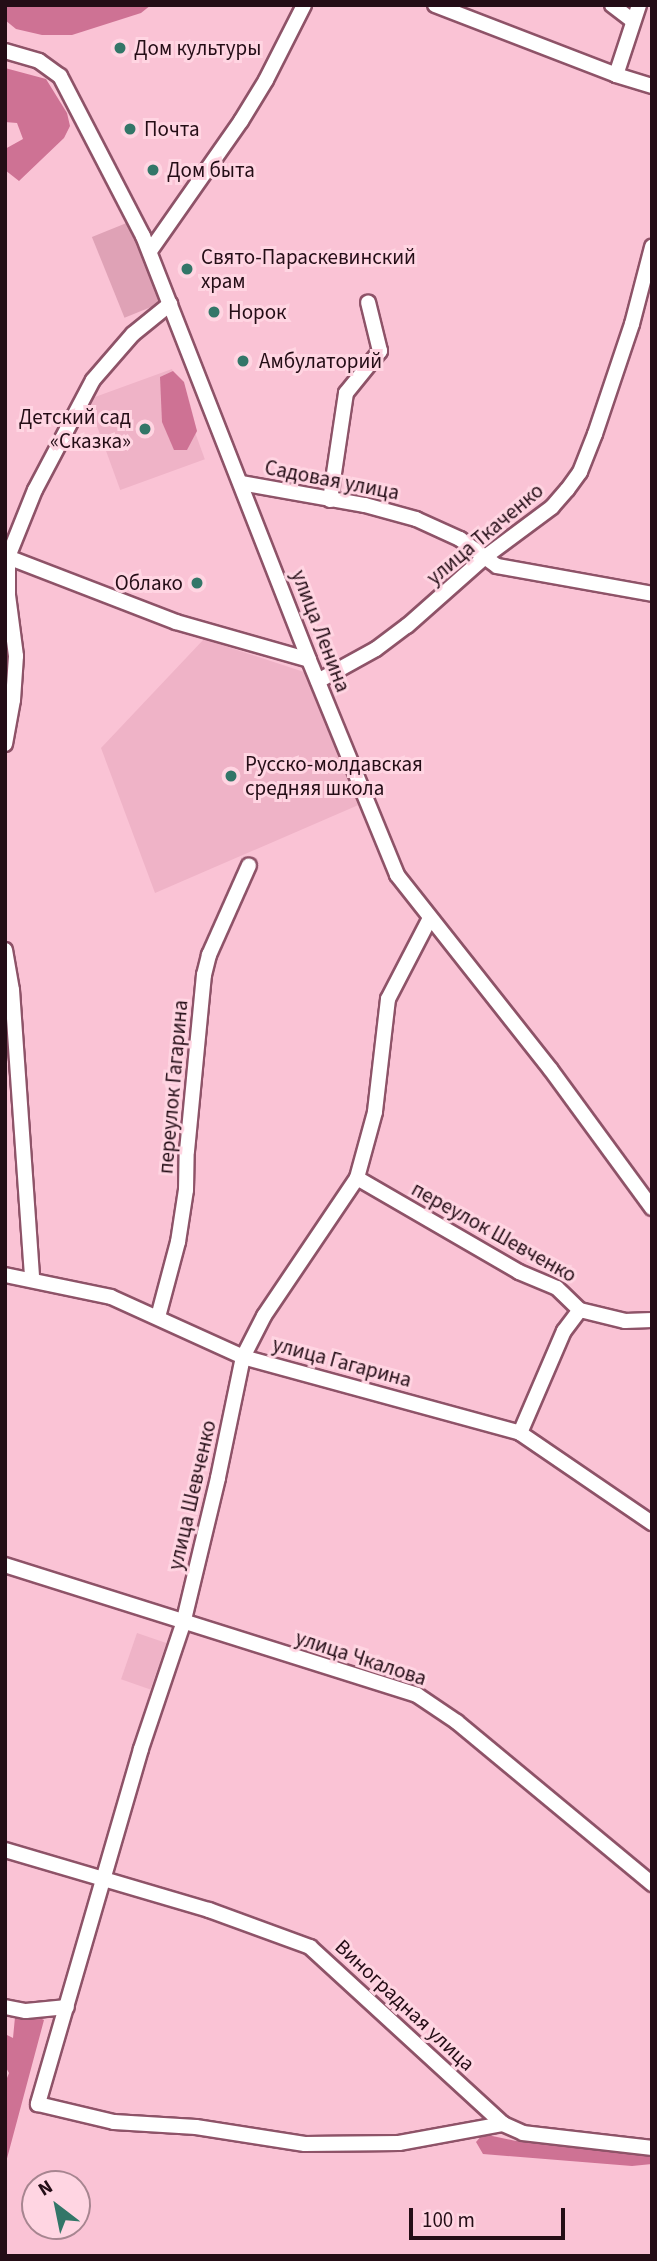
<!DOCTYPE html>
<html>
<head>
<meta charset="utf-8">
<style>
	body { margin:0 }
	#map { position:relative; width:657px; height:2261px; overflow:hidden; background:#fac3d5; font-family:"Source Sans 3",sans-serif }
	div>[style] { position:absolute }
	.built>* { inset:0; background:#efb3c7; transform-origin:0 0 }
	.green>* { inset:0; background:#dfa2b6; transform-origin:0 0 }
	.forest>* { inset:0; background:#ce7294 }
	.roads { filter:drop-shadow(2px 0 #8e5368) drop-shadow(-2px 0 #8e5368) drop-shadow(0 2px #8e5368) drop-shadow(0 -2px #8e5368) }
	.minor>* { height:14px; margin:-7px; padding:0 7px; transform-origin:7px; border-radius:7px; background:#fff }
	.dots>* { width:19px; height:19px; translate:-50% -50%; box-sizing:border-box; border:4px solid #ffd5e2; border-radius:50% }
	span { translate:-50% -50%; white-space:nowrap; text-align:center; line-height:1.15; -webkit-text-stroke:6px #ffd5e2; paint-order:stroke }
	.poi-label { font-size:21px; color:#240d16 }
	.left { translate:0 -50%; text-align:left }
	.right { translate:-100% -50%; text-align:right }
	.street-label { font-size:21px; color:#240d16 }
	.frame { position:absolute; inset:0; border:7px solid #240d16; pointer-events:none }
	.north { position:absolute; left:21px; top:2170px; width:70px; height:70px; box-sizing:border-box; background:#ffd5e2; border:2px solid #a78590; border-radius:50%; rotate:328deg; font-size:19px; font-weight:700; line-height:28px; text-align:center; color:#240d16 }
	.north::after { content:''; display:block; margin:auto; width:24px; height:32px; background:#337668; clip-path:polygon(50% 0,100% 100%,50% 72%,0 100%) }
	.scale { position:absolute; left:409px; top:2208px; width:156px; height:32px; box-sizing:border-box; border:4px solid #240d16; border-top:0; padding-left:9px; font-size:21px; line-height:24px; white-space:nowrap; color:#240d16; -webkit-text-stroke:5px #ffd5e2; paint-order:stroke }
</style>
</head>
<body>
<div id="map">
	<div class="built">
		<div style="left:172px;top:369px;width:96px;height:90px;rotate:70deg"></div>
		<div style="clip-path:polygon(204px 639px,304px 672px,363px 803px,155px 893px,101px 748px)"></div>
		<div style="left:137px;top:1633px;width:31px;height:49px;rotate:19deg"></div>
	</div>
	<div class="green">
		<div style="left:129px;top:222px;width:87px;height:40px;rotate:68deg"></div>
	</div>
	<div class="forest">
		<div style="clip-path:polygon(5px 5px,151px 5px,141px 13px,72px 35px,42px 35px,16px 29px,5px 20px)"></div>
		<div style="clip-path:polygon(5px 68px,46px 79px,67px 113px,70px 126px,64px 138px,19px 181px,5px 170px,5px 149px,23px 139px,17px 123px,5px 122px)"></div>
		<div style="clip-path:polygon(173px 371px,184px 382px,197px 431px,187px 450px,174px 450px,162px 422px,160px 377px)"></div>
		<div style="clip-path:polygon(32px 2014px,44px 2020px,5px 2166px,5px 2083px,9px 2073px,5px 2066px,5px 2034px,13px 2038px,15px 2017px)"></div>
		<div style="clip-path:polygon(483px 2134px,516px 2141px,636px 2151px,652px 2156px,652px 2164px,632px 2166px,483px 2154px,476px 2142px)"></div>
	</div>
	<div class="roads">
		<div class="minor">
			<div style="left:435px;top:5px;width:194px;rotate:21.1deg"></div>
			<div style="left:616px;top:75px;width:38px;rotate:17deg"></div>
			<div style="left:612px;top:5px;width:25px;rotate:37deg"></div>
			<div style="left:5px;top:51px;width:35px;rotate:16deg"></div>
			<div style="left:39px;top:61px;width:26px;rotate:36deg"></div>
			<div style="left:60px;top:76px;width:180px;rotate:62.6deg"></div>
			<div style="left:143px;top:236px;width:455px;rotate:68.6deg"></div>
			<div style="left:309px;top:660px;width:232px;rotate:67.7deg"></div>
			<div style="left:397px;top:875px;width:248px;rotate:51.7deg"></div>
			<div style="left:551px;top:1070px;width:171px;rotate:53.8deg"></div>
			<div style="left:616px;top:75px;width:74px;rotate:-71.8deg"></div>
			<div style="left:150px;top:251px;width:159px;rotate:-55deg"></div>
			<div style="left:241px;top:121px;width:48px;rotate:-58.6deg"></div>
			<div style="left:266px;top:80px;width:84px;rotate:-63.1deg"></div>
			<div style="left:241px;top:483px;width:126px;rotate:10.1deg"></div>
			<div style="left:365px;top:505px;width:53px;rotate:15.4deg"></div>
			<div style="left:416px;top:519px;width:48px;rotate:24.4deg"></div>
			<div style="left:460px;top:539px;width:46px;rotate:36.1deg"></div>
			<div style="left:497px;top:566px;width:158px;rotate:10.2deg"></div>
			<div style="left:330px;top:500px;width:108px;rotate:-81.5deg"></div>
			<div style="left:346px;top:393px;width:54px;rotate:-51deg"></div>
			<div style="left:380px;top:351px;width:50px;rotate:-103.8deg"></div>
			<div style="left:5px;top:556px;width:183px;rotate:21.1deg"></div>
			<div style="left:176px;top:622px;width:138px;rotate:15.9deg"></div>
			<div style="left:318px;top:681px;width:66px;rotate:-28.9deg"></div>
			<div style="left:376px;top:649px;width:39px;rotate:-37deg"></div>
			<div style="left:407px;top:626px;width:104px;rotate:-41.5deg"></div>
			<div style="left:485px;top:557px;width:84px;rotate:-36.7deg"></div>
			<div style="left:552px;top:507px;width:23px;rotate:-49deg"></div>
			<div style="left:567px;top:490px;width:22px;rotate:-54deg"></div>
			<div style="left:580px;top:472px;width:41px;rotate:-68.5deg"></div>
			<div style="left:595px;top:434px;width:116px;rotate:-71.4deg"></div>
			<div style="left:632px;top:324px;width:80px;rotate:-75.4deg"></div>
			<div style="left:5px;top:744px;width:45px;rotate:-79.7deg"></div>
			<div style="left:13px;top:700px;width:44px;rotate:-86.1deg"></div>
			<div style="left:16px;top:656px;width:62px;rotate:-97.5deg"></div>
			<div style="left:8px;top:595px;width:38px;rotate:-90deg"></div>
			<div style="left:8px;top:557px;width:72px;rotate:-68.1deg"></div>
			<div style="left:35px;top:490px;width:124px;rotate:-62.2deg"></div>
			<div style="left:93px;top:380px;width:61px;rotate:-49deg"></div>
			<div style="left:133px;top:334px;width:48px;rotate:-39deg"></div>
			<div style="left:429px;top:920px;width:89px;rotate:117.4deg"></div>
			<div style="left:388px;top:999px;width:114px;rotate:96.6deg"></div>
			<div style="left:375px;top:1112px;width:68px;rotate:105.3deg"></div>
			<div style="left:357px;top:1178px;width:166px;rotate:124deg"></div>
			<div style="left:264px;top:1316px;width:46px;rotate:117.1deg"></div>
			<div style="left:243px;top:1357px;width:124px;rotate:101.7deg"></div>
			<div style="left:218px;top:1478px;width:150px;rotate:103.5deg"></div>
			<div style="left:183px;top:1624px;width:132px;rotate:108.6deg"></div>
			<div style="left:141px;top:1749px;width:370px;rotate:106.2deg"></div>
			<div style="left:38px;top:2104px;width:78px;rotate:13.3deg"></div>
			<div style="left:114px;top:2122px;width:82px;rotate:3.5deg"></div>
			<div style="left:196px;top:2127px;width:110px;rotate:8.9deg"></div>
			<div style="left:305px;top:2144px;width:94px;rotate:-0.6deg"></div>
			<div style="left:399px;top:2143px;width:106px;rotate:-10.4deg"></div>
			<div style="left:5px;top:950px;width:41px;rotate:80.1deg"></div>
			<div style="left:12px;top:990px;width:290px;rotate:86deg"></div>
			<div style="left:357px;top:1178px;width:187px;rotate:30.1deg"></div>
			<div style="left:519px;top:1272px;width:41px;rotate:22.8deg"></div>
			<div style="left:557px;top:1288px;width:32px;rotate:44deg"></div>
			<div style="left:580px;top:1310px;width:46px;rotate:13.7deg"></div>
			<div style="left:625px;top:1321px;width:27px;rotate:-2deg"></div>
			<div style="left:5px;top:1275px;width:108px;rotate:11.7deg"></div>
			<div style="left:111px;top:1297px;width:145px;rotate:24.4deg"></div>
			<div style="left:243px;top:1357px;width:287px;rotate:15.3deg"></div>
			<div style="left:520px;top:1433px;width:160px;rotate:34.3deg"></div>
			<div style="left:158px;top:1317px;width:78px;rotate:-75.1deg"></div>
			<div style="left:178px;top:1242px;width:53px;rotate:-81.3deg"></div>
			<div style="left:186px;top:1190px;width:39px;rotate:-89deg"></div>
			<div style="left:187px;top:1151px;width:177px;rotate:-84.5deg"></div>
			<div style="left:204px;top:975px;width:21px;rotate:-76deg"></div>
			<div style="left:209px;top:955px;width:98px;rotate:-66deg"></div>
			<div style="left:520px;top:1433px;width:111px;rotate:-66.7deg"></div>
			<div style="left:564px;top:1331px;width:26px;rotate:-53deg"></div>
			<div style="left:5px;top:1565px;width:432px;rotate:17.5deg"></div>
			<div style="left:417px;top:1695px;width:48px;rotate:34deg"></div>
			<div style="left:457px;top:1722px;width:254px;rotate:39.7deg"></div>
			<div style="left:5px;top:1850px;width:213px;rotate:16.4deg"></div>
			<div style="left:209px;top:1910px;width:108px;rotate:20.1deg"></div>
			<div style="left:310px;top:1947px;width:262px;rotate:42.5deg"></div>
			<div style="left:503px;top:2124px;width:22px;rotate:24deg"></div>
			<div style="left:523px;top:2133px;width:130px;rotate:6.6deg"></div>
			<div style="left:5px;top:2007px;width:21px;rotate:11deg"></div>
			<div style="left:26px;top:2011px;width:41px;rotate:-5.6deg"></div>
		</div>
	</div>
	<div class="dots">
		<div style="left:120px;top:48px;background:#337668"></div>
		<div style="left:130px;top:129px;background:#337668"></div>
		<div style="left:153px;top:170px;background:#337668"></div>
		<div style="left:187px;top:269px;background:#337668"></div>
		<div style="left:214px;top:312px;background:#337668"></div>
		<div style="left:243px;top:361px;background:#337668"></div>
		<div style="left:145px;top:429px;background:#337668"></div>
		<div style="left:197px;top:583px;background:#337668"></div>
		<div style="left:231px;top:776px;background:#337668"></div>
	</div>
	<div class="poi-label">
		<span class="left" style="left:134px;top:48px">Дом культуры</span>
		<span class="left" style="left:144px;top:129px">Почта</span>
		<span class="left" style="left:167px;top:170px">Дом быта</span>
		<span class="left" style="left:201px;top:269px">Свято-Параскевинский<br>храм</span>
		<span class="left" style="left:228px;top:312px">Норок</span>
		<span class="left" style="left:259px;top:361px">Амбулаторий</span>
		<span class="right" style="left:131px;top:429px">Детский сад<br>«Сказка»</span>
		<span class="right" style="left:183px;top:583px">Облако</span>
		<span class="left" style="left:245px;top:776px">Русско-молдавская<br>средняя школа</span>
	</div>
	<div class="street-label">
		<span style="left:332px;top:480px;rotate:11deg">Садовая улица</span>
		<span style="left:485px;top:534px;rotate:-40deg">улица Ткаченко</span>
		<span style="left:321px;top:631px;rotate:69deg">улица Ленина</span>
		<span style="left:173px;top:1087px;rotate:-85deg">переулок Гагарина</span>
		<span style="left:494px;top:1232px;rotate:29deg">переулок Шевченко</span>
		<span style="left:342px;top:1362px;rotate:15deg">улица Гагарина</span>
		<span style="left:192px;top:1495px;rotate:-77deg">улица Шевченко</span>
		<span style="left:361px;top:1658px;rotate:18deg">улица Чкалова</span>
		<span style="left:405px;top:2005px;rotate:43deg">Виноградная улица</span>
	</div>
	<div class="frame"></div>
	<div class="north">N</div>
	<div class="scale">100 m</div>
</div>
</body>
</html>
